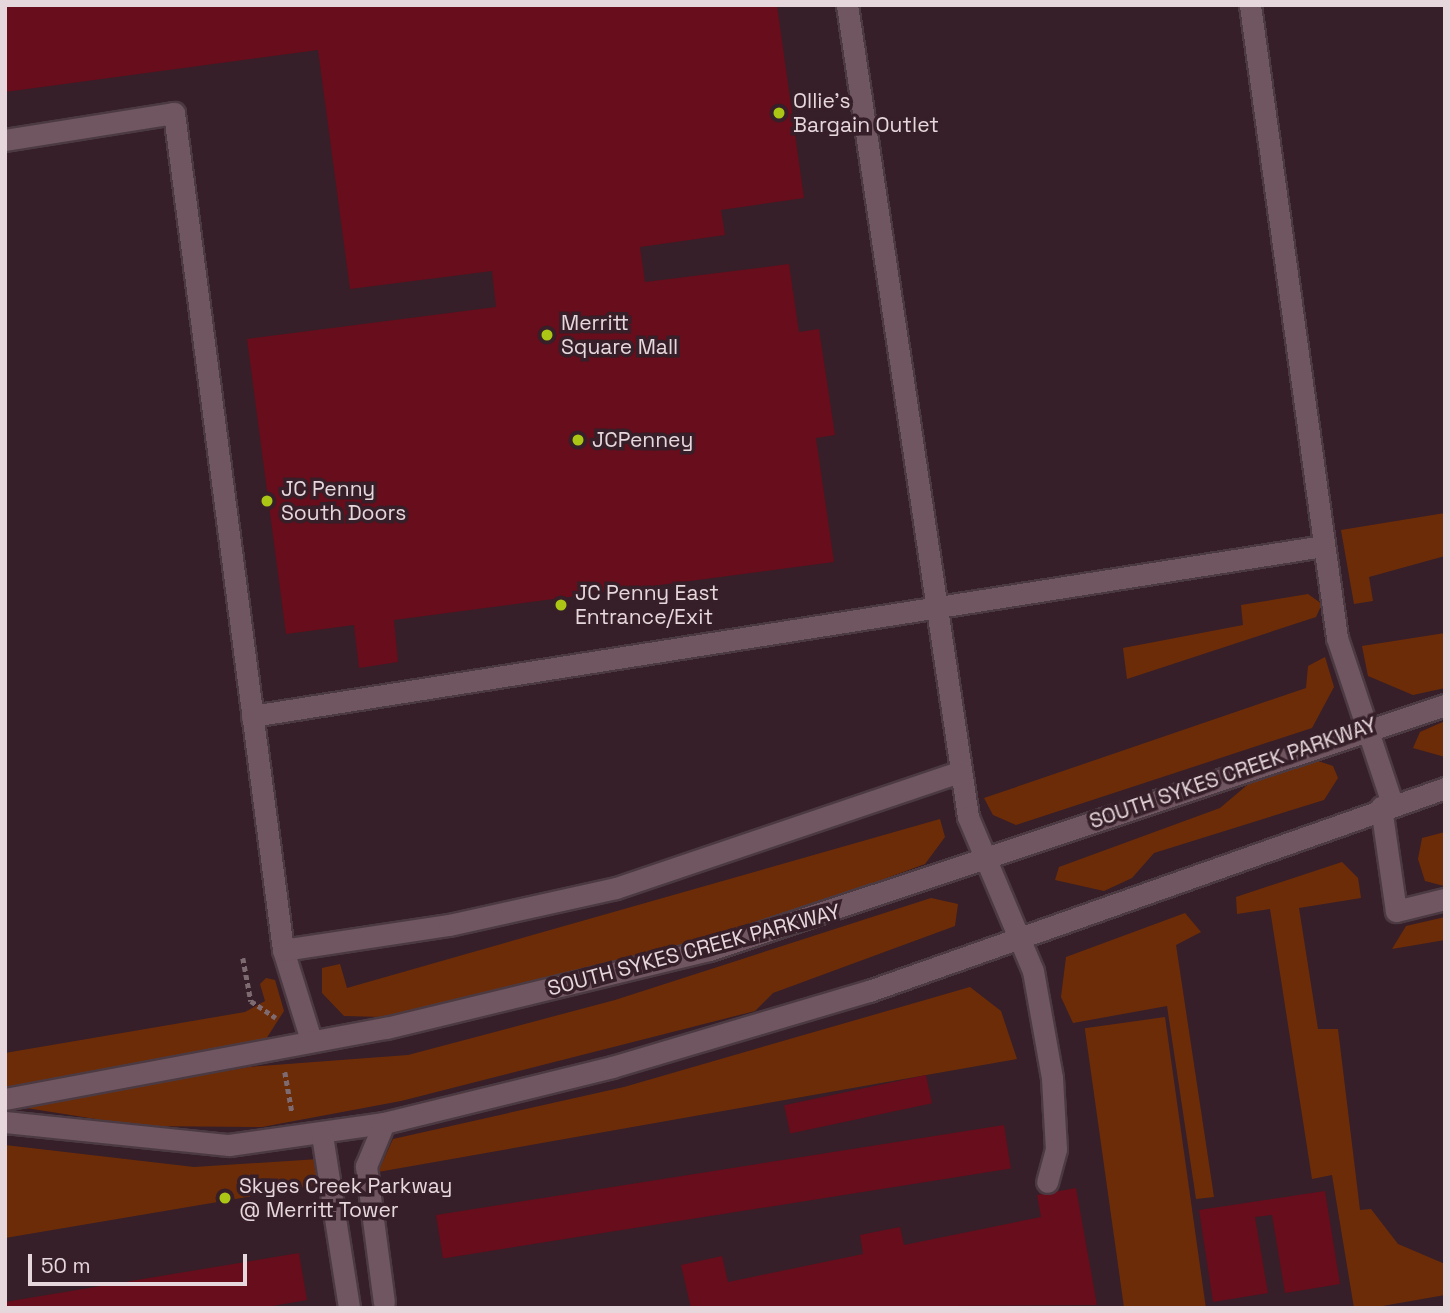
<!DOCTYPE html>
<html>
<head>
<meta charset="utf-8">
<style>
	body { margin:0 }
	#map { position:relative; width:1450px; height:1313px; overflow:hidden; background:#361f28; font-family:"Space Grotesk",sans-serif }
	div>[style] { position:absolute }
	.green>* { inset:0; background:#6d2c08; transform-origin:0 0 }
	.building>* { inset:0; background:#670d1b; transform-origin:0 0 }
	.path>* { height:4.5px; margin-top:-2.25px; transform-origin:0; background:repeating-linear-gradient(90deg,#7e6b72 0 5px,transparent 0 8.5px) }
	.roads { filter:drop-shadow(2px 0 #4c3a42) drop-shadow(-2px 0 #4c3a42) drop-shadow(0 2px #4c3a42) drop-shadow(0 -2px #4c3a42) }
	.minor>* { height:21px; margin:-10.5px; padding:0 10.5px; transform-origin:10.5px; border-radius:10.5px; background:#705660 }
	.dots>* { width:19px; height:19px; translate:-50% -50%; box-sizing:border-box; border:4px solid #361f28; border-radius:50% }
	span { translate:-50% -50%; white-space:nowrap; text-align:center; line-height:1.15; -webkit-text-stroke:7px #361f28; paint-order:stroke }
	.poi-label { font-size:21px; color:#e6d7dc }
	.left { translate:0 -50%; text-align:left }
	.street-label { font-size:21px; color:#e6d7dc }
	.frame { position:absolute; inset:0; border:7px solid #e6d7dc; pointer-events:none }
	.scale { position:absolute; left:28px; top:1254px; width:219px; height:32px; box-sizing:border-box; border:4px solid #e6d7dc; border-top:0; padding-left:9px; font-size:21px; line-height:24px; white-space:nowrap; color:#e6d7dc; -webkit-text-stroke:5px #361f28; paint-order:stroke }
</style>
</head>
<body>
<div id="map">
	<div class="green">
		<div style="clip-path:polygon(1445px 513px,1445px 556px,1369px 577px,1373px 601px,1354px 604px,1341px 530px)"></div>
		<div style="clip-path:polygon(1308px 594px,1322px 604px,1316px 617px,1127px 679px,1123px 648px,1243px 625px,1241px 605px)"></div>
		<div style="clip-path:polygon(1445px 633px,1445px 688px,1413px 695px,1368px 676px,1362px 646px)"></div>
		<div style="clip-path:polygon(1325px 657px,1334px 687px,1312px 728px,1016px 825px,993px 815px,984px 798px,1306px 688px,1308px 666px)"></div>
		<div style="clip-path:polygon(1445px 721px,1445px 757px,1413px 748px,1420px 732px)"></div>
		<div style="clip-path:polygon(1318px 761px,1333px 766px,1338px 778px,1324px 800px,1154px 853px,1132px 878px,1104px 891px,1055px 880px,1059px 867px,1220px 808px,1252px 781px)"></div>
		<div style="clip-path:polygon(940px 819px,945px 837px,925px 864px,805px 908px,600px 968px,383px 1017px,344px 1016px,322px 993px,322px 968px,340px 964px,347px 988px)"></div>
		<div style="clip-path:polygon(1445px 832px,1445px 886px,1444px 886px,1425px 881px,1418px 859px,1422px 838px)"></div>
		<div style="clip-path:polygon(1342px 862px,1358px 878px,1361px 898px,1299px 908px,1318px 1029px,1338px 1029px,1360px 1210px,1371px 1209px,1398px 1244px,1445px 1264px,1445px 1295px,1371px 1308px,1354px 1308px,1332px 1175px,1312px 1179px,1270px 909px,1237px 914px,1236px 897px)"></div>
		<div style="clip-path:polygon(931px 898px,958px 904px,955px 926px,773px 993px,755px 1011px,401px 1101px,262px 1127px,140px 1126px,20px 1107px,249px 1067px,408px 1055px,615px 1000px)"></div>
		<div style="clip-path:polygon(1185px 913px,1201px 932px,1176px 945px,1214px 1197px,1196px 1199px,1167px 1006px,1073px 1023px,1061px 997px,1066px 957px)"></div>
		<div style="clip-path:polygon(1445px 917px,1445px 940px,1392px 949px,1406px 926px)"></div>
		<div style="clip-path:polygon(266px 978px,275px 980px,284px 1011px,266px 1039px,5px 1089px,5px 1053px,245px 1012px,265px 1001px,260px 984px)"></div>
		<div style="clip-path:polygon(970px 987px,1001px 1011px,1017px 1059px,378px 1172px,393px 1139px,624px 1087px)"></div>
		<div style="left:1165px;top:1017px;width:294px;height:81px;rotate:82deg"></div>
		<div style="clip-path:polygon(5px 1145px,194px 1167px,319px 1159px,323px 1184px,5px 1238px)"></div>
	</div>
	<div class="building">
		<div style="clip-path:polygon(5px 5px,777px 5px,804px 198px,721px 210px,725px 235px,640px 247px,645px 282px,789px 264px,799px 332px,819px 329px,835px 435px,816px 438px,834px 562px,394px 620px,398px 662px,359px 668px,354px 625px,286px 634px,247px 339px,496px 307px,492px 271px,350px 289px,318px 50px,5px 92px)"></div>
		<div style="left:926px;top:1075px;width:29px;height:145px;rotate:78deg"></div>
		<div style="left:1004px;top:1125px;width:44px;height:575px;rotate:81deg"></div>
		<div style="clip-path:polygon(1076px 1188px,1097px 1305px,691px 1308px,681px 1265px,722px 1256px,728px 1282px,863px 1254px,860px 1235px,900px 1227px,904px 1245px,1041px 1217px,1037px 1195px)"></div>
		<div style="clip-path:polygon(1325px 1191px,1340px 1284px,1285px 1293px,1272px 1215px,1255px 1217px,1268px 1293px,1213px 1302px,1199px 1210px)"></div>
		<div style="clip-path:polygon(299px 1253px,307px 1300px,261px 1308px,5px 1308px,5px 1302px)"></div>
	</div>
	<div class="path">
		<div style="left:243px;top:958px;width:44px;rotate:79.5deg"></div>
		<div style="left:251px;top:1001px;width:30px;rotate:34deg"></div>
		<div style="left:285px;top:1072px;width:40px;rotate:80deg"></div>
	</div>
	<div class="roads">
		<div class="minor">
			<div style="left:847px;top:5px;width:821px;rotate:81.52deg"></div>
			<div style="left:968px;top:817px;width:167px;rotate:67.1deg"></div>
			<div style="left:1033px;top:971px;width:109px;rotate:79.9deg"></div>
			<div style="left:1052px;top:1078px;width:71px;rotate:86.8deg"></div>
			<div style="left:1056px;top:1149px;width:34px;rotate:105deg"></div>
			<div style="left:1250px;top:5px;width:639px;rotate:82.17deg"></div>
			<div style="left:1337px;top:638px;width:174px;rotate:71.6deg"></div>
			<div style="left:5px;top:140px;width:171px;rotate:-9.1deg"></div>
			<div style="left:174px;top:113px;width:844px;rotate:82.58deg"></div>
			<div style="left:283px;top:950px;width:94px;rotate:72.7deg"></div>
			<div style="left:252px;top:716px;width:1084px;rotate:-9.02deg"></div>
			<div style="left:1381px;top:807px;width:105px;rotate:81.8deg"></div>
			<div style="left:1396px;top:911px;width:50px;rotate:-13.8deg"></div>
			<div style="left:283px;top:950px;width:168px;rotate:-8.6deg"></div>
			<div style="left:449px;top:925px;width:171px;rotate:-12.5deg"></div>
			<div style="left:616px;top:888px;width:364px;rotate:-18.7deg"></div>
			<div style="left:5px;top:1099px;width:388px;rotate:-10.6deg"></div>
			<div style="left:386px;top:1028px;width:332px;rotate:-13.6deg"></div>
			<div style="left:709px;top:950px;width:776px;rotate:-18.41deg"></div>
			<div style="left:5px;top:1122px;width:225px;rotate:5.9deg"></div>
			<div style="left:229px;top:1145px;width:157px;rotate:-8.1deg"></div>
			<div style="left:384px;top:1123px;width:235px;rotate:-13.8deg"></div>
			<div style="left:612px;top:1067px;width:268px;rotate:-16.5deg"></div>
			<div style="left:869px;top:991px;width:611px;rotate:-19.41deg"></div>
			<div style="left:384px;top:1123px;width:47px;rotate:112.7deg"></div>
			<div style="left:366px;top:1166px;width:137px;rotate:82.5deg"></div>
			<div style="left:322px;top:1135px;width:175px;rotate:81.1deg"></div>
		</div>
	</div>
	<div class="dots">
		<div style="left:779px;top:113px;background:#abc614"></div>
		<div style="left:547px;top:335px;background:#abc614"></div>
		<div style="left:578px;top:440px;background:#abc614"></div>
		<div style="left:267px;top:501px;background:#abc614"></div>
		<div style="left:561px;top:605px;background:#abc614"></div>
		<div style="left:225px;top:1198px;background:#abc614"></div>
	</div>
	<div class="poi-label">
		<span class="left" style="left:793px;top:113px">Ollie's<br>Bargain Outlet</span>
		<span class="left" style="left:561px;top:335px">Merritt<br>Square Mall</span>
		<span class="left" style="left:592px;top:440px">JCPenney</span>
		<span class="left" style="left:281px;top:501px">JC Penny<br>South Doors</span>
		<span class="left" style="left:575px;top:605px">JC Penny East<br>Entrance/Exit</span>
		<span class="left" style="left:239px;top:1198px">Skyes Creek Parkway<br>@ Merritt Tower</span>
	</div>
	<div class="street-label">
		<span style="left:1233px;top:773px;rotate:-19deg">SOUTH SYKES CREEK PARKWAY</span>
		<span style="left:694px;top:950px;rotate:-15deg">SOUTH SYKES CREEK PARKWAY</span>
	</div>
	<div class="frame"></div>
	<div class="scale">50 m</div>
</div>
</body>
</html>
